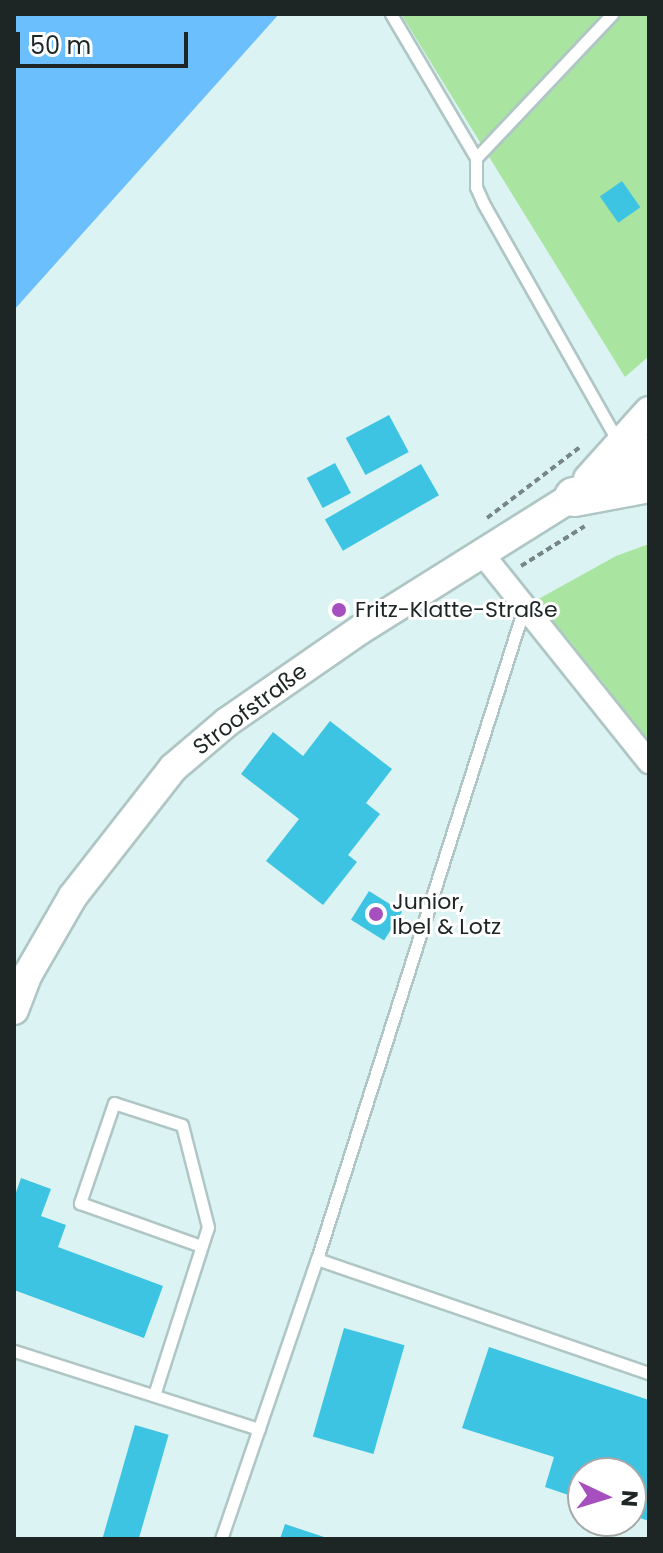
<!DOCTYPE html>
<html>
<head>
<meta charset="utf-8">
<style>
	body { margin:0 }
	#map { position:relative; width:663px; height:1553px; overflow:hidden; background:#dbf3f2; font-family:Poppins,sans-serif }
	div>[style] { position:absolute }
	.green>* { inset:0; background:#aae4a1 }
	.water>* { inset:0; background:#6bbffc }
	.building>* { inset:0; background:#3ec4e3; transform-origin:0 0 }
	.path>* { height:4px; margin-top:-2px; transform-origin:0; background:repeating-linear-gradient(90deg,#768685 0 6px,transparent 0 10px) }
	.roads { filter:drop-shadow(2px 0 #afc6c5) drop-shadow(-2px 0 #afc6c5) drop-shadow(0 2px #afc6c5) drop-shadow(0 -2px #afc6c5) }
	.service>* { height:11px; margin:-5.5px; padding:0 5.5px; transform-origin:5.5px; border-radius:5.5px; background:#fff }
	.minor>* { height:22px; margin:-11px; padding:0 11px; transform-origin:11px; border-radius:11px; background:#fff }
	.tertiary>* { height:28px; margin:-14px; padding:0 14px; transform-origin:14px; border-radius:14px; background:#fff }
	.trunk>* { height:38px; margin:-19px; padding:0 19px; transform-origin:19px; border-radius:19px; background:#fff }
	.dots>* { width:22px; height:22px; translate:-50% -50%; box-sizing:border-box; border:4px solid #fff; border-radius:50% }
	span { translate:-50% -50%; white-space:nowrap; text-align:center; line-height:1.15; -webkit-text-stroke:6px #fff; paint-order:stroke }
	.poi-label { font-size:22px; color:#1d2625 }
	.left { translate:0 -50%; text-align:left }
	.street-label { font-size:22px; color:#1d2625 }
	.frame { position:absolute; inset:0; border:16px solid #1d2625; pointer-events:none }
	.north { position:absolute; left:567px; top:1457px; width:80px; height:80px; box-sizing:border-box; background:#fff; border:2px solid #a5a8a8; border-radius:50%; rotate:94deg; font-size:22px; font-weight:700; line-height:32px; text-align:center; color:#1d2625 }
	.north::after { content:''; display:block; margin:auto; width:28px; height:36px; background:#a550be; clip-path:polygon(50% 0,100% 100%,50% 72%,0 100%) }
	.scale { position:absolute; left:16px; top:32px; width:172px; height:36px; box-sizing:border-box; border:4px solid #1d2625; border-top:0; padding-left:10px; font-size:24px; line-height:28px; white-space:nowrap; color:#1d2625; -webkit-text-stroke:6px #fff; paint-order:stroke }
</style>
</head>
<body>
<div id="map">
	<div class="green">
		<div style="clip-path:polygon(401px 14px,649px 14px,649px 356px,625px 377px)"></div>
		<div style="clip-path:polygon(649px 544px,649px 762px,524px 607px,616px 556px)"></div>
	</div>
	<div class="water">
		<div style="clip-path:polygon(14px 14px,279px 14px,14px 310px)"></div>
	</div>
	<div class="building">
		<div style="left:622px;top:181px;width:32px;height:27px;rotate:55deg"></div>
		<div style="left:389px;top:415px;width:42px;height:49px;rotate:62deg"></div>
		<div style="left:335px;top:463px;width:34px;height:32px;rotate:62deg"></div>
		<div style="left:421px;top:464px;width:36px;height:111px;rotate:60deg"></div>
		<div style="clip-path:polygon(330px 721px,392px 769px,366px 803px,380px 814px,348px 855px,357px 862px,323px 905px,266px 861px,299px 819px,241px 774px,273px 732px,303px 756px)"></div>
		<div style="left:369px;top:891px;width:39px;height:34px;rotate:32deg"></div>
		<div style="clip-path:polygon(21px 1178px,51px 1189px,41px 1216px,66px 1225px,58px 1247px,163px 1286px,144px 1338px,14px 1290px,14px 1198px)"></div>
		<div style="left:344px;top:1328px;width:63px;height:113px;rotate:16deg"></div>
		<div style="clip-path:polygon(489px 1347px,649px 1400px,649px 1521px,631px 1515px,631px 1473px,583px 1473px,583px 1500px,545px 1487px,554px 1457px,462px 1428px)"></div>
		<div style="left:135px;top:1425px;width:35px;height:118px;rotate:16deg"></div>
		<div style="clip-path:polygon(285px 1524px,327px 1538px,327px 1539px,280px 1539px)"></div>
	</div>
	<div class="path">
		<div style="left:487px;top:518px;width:116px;rotate:-37.3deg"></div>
		<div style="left:521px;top:566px;width:75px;rotate:-32deg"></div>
	</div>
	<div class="roads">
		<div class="service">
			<div style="left:391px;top:14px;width:167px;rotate:59.4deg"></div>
			<div style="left:476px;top:158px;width:29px;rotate:90deg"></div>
			<div style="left:476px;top:187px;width:17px;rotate:66deg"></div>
			<div style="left:483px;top:203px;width:272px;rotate:60.5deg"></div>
			<div style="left:476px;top:158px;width:198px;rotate:-46.6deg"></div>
			<div style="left:317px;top:1259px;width:351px;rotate:19deg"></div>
			<div style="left:14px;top:1351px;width:257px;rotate:17.7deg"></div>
			<div style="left:154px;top:1395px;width:176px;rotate:-72.2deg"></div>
			<div style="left:208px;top:1227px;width:105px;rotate:-104.3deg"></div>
			<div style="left:182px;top:1125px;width:71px;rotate:-162.1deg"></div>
			<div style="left:114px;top:1103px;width:106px;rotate:108.8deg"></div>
			<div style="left:80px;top:1203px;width:128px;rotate:19.6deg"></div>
			<div style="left:221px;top:1539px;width:296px;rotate:-71.1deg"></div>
			<div style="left:317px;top:1259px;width:683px;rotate:-72.36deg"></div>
		</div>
		<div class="minor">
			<div style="left:484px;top:556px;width:264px;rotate:51.3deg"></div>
		</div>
		<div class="tertiary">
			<div style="left:588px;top:479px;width:91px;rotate:-48.1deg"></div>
			<div style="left:14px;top:1010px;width:39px;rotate:-69deg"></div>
			<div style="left:28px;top:974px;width:90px;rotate:-60deg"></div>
			<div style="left:73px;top:896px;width:162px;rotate:-52deg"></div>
			<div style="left:173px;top:768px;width:71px;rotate:-40.4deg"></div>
			<div style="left:227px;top:722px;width:162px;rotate:-34.7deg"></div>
			<div style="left:360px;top:630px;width:341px;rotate:-32.1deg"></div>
		</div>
		<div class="trunk">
			<div style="left:574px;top:497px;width:76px;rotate:-10.6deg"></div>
		</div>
	</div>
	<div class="dots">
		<div style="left:339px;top:610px;background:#a550be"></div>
		<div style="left:376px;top:914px;background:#a550be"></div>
	</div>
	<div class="poi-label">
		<span class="left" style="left:355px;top:610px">Fritz-Klatte-Straße</span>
		<span class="left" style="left:392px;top:914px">Junior,<br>Ibel &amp; Lotz</span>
	</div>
	<div class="street-label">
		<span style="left:250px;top:709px;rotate:-37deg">Stroofstraße</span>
	</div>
	<div class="frame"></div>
	<div class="north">N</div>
	<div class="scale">50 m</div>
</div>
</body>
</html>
